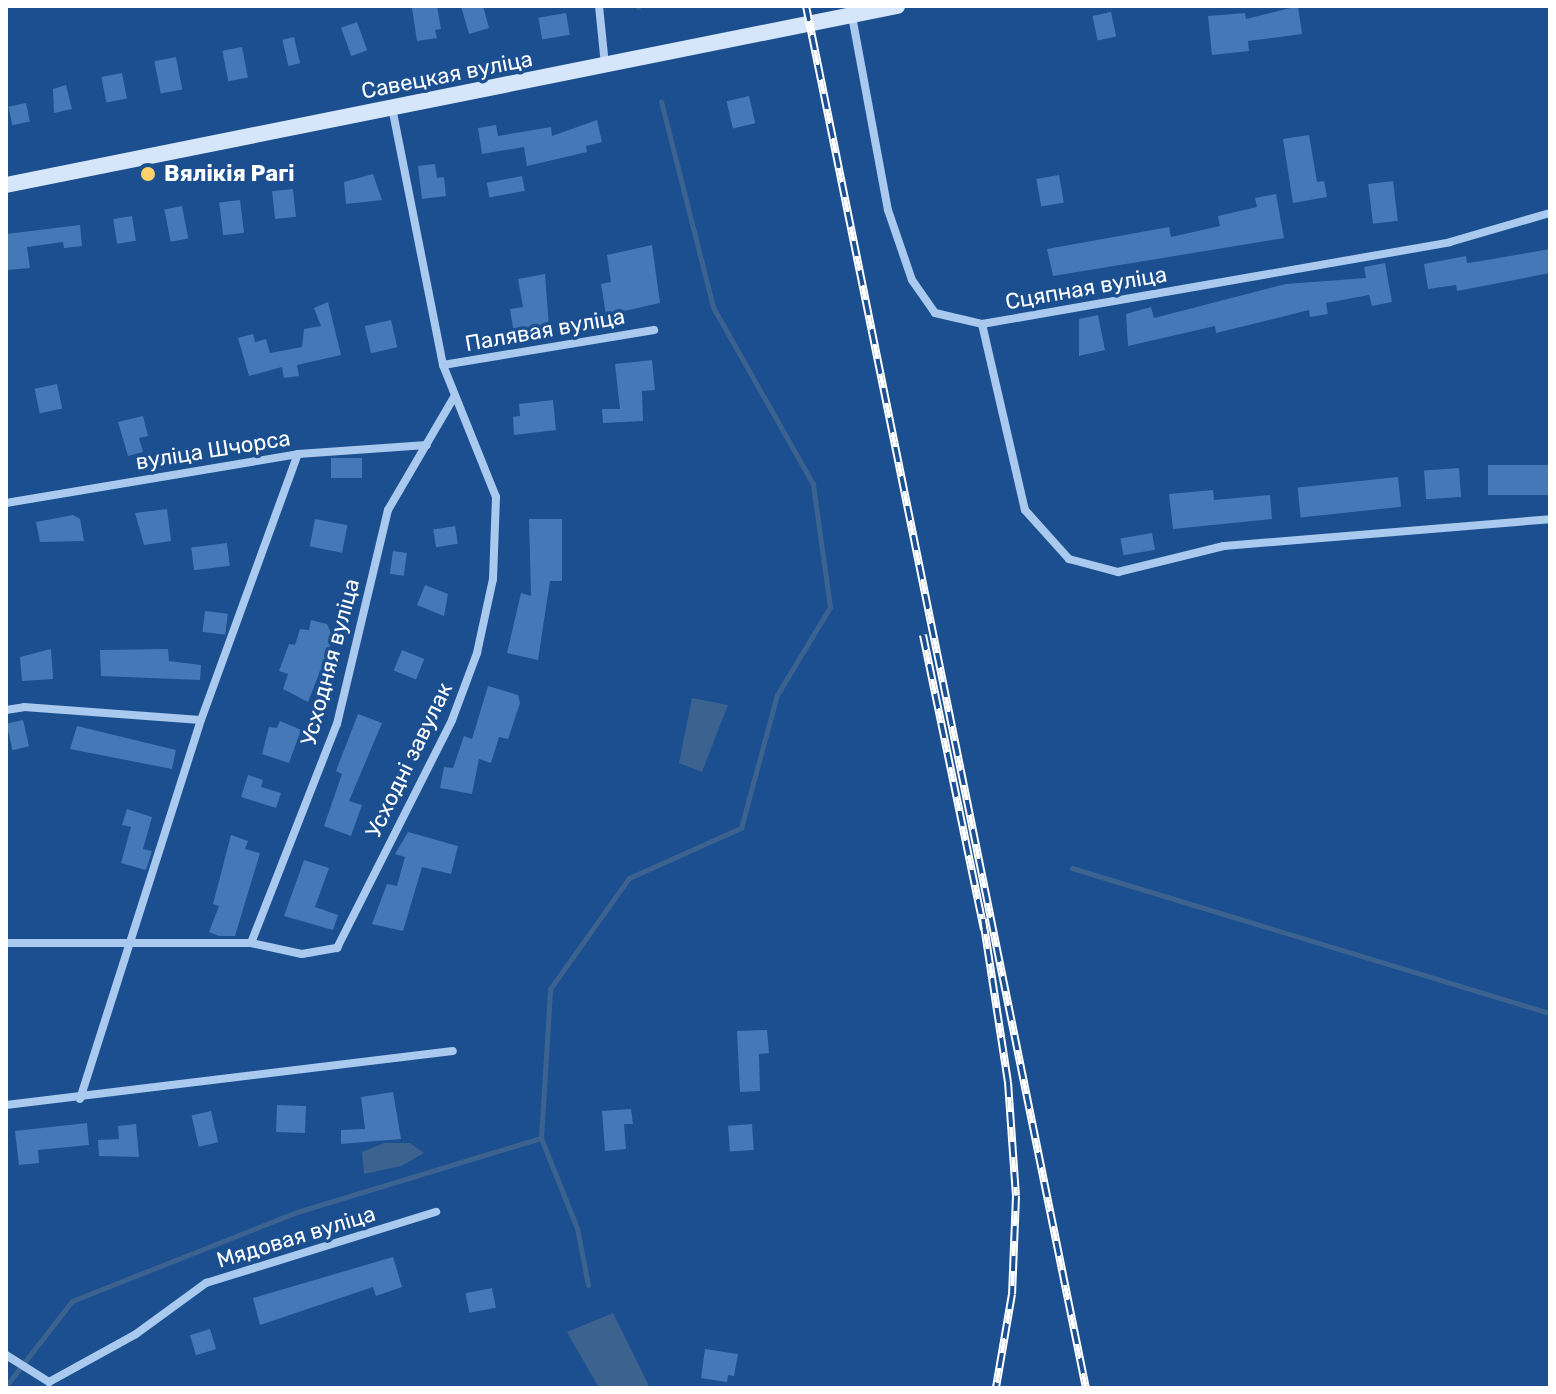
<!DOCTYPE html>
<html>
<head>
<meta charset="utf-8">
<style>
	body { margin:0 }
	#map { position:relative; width:1556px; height:1394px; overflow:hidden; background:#1b4f8f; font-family:Rubik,sans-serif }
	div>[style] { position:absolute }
	.water>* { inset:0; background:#3c6290 }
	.stream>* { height:5px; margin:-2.5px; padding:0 2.5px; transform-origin:2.5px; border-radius:2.5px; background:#3c6290 }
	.building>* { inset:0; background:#4478b7; transform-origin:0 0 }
	.street>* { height:8px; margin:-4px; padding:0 4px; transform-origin:4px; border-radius:4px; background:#a9c9ee }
	.secondary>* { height:16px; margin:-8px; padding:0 8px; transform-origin:8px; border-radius:8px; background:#d6e6fa }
	.rail>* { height:8px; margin-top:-4px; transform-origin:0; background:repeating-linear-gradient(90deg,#1b4f8f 0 15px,#fff 0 30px); box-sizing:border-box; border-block:2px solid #fff }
	.dots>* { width:22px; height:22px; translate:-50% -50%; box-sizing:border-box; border:4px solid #1b4f8f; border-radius:50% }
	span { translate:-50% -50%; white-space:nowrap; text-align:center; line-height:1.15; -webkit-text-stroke:7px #1b4f8f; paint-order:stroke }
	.street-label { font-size:22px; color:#fff }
	.poi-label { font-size:22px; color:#fff; font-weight:700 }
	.left { translate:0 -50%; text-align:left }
	.frame { position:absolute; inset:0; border:8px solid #fff; pointer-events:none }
</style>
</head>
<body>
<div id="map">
	<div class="water">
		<div style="clip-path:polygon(692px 698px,728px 705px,702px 772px,679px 763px)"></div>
		<div style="clip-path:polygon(384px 1143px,410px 1143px,424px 1153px,401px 1166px,364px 1174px,362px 1152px)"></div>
		<div style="clip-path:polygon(613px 1313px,650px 1388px,599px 1388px,567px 1332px)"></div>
	</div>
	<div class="stream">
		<div style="left:638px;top:6px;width:1px;rotate:90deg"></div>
		<div style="left:1072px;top:868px;width:500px;rotate:16.9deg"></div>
		<div style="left:588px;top:1285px;width:58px;rotate:-100.9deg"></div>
		<div style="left:577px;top:1228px;width:97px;rotate:-111.8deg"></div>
		<div style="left:541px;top:1138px;width:149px;rotate:-86.5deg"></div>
		<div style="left:550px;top:989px;width:136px;rotate:-54.6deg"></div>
		<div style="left:629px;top:878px;width:123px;rotate:-24.1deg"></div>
		<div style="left:741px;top:828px;width:138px;rotate:-74.9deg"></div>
		<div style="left:777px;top:695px;width:103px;rotate:-58.9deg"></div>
		<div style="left:830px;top:607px;width:124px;rotate:-97.9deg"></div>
		<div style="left:813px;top:484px;width:203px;rotate:-119.5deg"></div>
		<div style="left:713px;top:307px;width:212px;rotate:-104.2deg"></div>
		<div style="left:6px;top:1386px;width:108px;rotate:-52.2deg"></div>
		<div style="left:72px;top:1301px;width:242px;rotate:-21.6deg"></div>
		<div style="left:297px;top:1212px;width:255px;rotate:-16.9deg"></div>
	</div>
	<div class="building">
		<div style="clip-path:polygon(437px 6px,441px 29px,435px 30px,437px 38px,417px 41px,412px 8px)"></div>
		<div style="clip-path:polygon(461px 6px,483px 6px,489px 28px,469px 34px)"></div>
		<div style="clip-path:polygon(1298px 6px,1302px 34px,1248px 41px,1249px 51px,1212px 55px,1208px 16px,1245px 13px,1246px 19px)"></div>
		<div style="left:1111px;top:12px;width:25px;height:19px;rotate:78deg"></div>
		<div style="left:566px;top:13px;width:22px;height:28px;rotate:80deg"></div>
		<div style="left:357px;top:22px;width:30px;height:17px;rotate:70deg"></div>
		<div style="left:294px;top:37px;width:27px;height:12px;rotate:77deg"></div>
		<div style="left:242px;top:47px;width:31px;height:20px;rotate:79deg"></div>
		<div style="left:176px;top:57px;width:33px;height:22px;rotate:79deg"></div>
		<div style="left:122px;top:73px;width:26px;height:21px;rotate:79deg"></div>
		<div style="clip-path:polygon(66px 85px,72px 109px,54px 113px,53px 89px)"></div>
		<div style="left:749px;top:96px;width:28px;height:23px;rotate:77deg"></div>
		<div style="left:26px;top:103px;width:19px;height:18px;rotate:78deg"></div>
		<div style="clip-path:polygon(597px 120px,602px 142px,586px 146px,587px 152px,527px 166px,524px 147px,482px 154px,478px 128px,496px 125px,498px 136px,551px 127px,552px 136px)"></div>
		<div style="clip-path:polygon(1309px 135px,1317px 182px,1324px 181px,1327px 197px,1293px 203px,1283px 139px)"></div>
		<div style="clip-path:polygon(435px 164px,437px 178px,444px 177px,446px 196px,422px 199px,418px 166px)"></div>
		<div style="clip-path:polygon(373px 174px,382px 200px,346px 204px,344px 182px)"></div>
		<div style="left:1059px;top:175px;width:28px;height:23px;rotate:80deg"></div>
		<div style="left:522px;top:176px;width:15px;height:36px;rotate:79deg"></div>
		<div style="left:1393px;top:181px;width:40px;height:25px;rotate:83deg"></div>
		<div style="left:293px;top:189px;width:28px;height:21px;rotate:84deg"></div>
		<div style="clip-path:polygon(1276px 194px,1284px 238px,1053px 276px,1047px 249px,1169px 227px,1171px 237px,1220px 226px,1218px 216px,1257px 207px,1255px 198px)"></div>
		<div style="left:240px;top:200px;width:33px;height:21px;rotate:83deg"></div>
		<div style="left:182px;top:206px;width:33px;height:18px;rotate:79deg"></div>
		<div style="left:132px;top:216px;width:25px;height:19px;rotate:81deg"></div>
		<div style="clip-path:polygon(80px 225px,82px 246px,64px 248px,63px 242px,27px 247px,30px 268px,6px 270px,6px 234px)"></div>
		<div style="clip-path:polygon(652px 245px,660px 303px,606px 315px,601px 284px,611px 282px,607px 255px)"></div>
		<div style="clip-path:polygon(1550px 249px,1550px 273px,1457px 291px,1456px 285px,1428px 289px,1424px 264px,1466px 256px,1467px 263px,1481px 261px)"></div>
		<div style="clip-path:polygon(1385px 263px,1392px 302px,1372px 306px,1369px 295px,1326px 303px,1328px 314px,1310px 317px,1309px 310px,1216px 333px,1215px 326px,1128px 346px,1126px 314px,1151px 307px,1154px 318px,1286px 284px,1366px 278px,1364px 267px)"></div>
		<div style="clip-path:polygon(545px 274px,549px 327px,514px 334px,510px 309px,523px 307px,518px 279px)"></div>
		<div style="clip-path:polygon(328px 302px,341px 355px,297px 365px,299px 376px,284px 378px,282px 367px,249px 376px,238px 338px,253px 334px,255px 342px,266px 339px,270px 353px,302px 347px,304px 329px,321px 326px,314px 308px)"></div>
		<div style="clip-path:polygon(1098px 315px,1105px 350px,1079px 356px,1079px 319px)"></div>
		<div style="left:391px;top:320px;width:28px;height:27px;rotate:77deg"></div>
		<div style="clip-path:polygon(652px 360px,655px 390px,642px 391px,643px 421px,603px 423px,602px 409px,620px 409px,615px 364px)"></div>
		<div style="left:57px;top:384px;width:25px;height:23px;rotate:78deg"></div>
		<div style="clip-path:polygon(553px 400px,556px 430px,514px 435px,513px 417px,520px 416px,519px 404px)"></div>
		<div style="clip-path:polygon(143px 416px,148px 436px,139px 438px,143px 452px,128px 456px,118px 422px)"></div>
		<div style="left:362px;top:458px;width:20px;height:31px;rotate:90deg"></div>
		<div style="left:1550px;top:465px;width:30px;height:62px;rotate:90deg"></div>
		<div style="left:1459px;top:468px;width:29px;height:35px;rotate:86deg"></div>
		<div style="left:1398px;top:477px;width:30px;height:101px;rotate:84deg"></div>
		<div style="clip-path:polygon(1213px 490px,1214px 500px,1270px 495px,1272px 519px,1173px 529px,1169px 494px)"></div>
		<div style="clip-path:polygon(167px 509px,171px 541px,144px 545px,135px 513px)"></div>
		<div style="clip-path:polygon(73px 515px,80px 519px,84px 541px,40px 542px,36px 522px)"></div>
		<div style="left:315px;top:519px;width:33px;height:28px;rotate:11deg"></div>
		<div style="clip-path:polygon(529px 519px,562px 519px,562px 581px,550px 581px,538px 660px,507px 653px,521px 593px,531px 596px)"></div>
		<div style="left:455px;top:526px;width:18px;height:22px;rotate:81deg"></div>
		<div style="left:1152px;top:533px;width:17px;height:32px;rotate:80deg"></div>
		<div style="left:227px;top:543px;width:23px;height:36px;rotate:83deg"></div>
		<div style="left:393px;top:551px;width:14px;height:23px;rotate:8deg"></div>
		<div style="clip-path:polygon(425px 585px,448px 594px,444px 616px,417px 605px)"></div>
		<div style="left:205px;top:611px;width:23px;height:21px;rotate:7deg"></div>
		<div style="clip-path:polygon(311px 620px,327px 624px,333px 638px,308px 702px,283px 689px,288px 674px,279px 671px,289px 644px,295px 645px,300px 629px,309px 630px)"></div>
		<div style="clip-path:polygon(51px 649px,53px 679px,22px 681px,20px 657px)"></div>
		<div style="clip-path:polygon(168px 649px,169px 661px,201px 665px,200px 680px,101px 676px,100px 650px)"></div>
		<div style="left:402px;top:650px;width:24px;height:22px;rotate:22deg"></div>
		<div style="clip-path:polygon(488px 686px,518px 695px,520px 703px,508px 739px,499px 737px,491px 763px,479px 759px,472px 794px,440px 788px,444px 767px,453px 768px,464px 736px,472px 739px)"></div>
		<div style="clip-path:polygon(358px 714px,382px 723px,349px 801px,362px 805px,351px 836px,324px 826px,342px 774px,336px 771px)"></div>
		<div style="left:23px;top:720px;width:27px;height:17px;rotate:77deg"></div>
		<div style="clip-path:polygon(280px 721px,301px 730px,289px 763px,262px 754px,269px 727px,277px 728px)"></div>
		<div style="clip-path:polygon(77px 726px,176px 750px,172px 769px,70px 749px)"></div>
		<div style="clip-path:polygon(248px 775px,263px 780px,261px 787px,281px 793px,276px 808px,241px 797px)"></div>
		<div style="clip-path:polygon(127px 809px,152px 817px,143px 849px,152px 851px,146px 870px,121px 863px,131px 827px,122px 825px)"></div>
		<div style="clip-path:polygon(408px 832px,458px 846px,451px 874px,422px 867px,403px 931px,372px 924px,387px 884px,397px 886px,405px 857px,395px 854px)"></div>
		<div style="clip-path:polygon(231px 835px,248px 841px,245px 849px,260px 853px,235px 936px,219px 936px,209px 932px,219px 906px,213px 904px)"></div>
		<div style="clip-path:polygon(304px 860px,329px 868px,315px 907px,338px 915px,333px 930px,284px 916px)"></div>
		<div style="clip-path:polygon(767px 1030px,769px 1053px,759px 1054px,760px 1091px,740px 1092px,737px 1031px)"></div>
		<div style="clip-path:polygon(393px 1092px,401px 1139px,341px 1144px,341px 1130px,365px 1129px,361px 1097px)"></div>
		<div style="left:277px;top:1105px;width:29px;height:27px;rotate:2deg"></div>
		<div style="clip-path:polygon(631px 1109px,633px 1124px,624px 1124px,626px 1149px,605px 1151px,602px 1111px)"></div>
		<div style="left:211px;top:1111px;width:32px;height:20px;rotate:77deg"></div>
		<div style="clip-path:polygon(87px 1123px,89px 1145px,38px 1150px,39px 1163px,19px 1165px,15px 1131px)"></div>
		<div style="clip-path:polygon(136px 1124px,139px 1157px,99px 1156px,98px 1140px,119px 1139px,118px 1126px)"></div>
		<div style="left:752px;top:1124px;width:26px;height:24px;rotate:86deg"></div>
		<div style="clip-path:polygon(393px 1257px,402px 1287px,376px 1296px,373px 1287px,260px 1325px,253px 1298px)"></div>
		<div style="left:492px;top:1288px;width:20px;height:27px;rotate:79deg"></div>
		<div style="left:210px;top:1329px;width:21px;height:21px;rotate:73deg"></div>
		<div style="clip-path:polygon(705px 1349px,738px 1354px,734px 1376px,728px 1375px,727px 1382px,701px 1378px)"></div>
	</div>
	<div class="street">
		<div style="left:599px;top:6px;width:59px;rotate:84.2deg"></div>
		<div style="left:852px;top:16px;width:197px;rotate:79.5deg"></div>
		<div style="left:888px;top:210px;width:74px;rotate:71.1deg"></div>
		<div style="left:912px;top:280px;width:40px;rotate:55.1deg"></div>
		<div style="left:935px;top:313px;width:48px;rotate:13.2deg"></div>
		<div style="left:982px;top:324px;width:475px;rotate:-9.9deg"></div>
		<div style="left:1450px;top:242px;width:104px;rotate:-16.2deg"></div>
		<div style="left:982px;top:324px;width:191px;rotate:77deg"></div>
		<div style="left:1025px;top:510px;width:66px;rotate:48.1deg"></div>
		<div style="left:1069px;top:559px;width:51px;rotate:14.9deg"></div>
		<div style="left:1118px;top:572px;width:109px;rotate:-13.8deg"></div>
		<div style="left:1224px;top:546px;width:327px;rotate:-4.7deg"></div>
		<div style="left:443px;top:365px;width:214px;rotate:-9.4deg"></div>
		<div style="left:6px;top:503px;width:296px;rotate:-9.5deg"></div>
		<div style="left:298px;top:454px;width:129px;rotate:-4deg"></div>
		<div style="left:6px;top:710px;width:18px;rotate:-9deg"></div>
		<div style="left:24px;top:707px;width:177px;rotate:4.2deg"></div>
		<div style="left:6px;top:943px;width:245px"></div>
		<div style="left:251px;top:943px;width:52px;rotate:12.2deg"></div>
		<div style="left:302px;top:954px;width:36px;rotate:-10deg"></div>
		<div style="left:337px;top:948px;width:255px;rotate:-63.2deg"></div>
		<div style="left:452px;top:720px;width:72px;rotate:-69.5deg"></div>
		<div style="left:477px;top:653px;width:76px;rotate:-77.8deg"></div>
		<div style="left:493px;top:579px;width:82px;rotate:-87.9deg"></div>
		<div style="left:496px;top:497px;width:142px;rotate:-111.9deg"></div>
		<div style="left:443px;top:365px;width:262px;rotate:-101.2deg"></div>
		<div style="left:251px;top:943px;width:235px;rotate:-68.6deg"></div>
		<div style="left:337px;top:724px;width:220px;rotate:-76.6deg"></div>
		<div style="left:388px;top:510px;width:131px;rotate:-59.7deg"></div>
		<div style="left:80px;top:1099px;width:398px;rotate:-72.3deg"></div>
		<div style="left:201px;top:720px;width:283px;rotate:-70deg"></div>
		<div style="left:6px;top:1105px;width:450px;rotate:-6.9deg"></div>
		<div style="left:6px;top:1355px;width:51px;rotate:32.1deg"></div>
		<div style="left:49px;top:1382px;width:99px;rotate:-28.9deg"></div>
		<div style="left:136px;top:1334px;width:87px;rotate:-36.1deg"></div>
		<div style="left:206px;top:1283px;width:241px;rotate:-17.2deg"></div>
	</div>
	<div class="secondary">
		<div style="left:6px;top:185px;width:909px;rotate:-11.36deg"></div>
	</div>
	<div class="rail">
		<div style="left:806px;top:6px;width:1410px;rotate:78.55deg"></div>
		<div style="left:923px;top:635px;width:301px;rotate:78.3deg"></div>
		<div style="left:983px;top:919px;width:165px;rotate:81.3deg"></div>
		<div style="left:1008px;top:1082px;width:114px;rotate:86deg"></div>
		<div style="left:1016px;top:1196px;width:98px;rotate:92.3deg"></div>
		<div style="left:1012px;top:1294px;width:95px;rotate:99.7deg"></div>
	</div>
	<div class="dots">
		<div style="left:148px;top:174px;background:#ffd166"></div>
	</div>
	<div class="street-label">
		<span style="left:447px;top:75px;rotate:-11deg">Савецкая вуліца</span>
		<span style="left:1086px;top:288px;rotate:-10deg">Сцяпная вуліца</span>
		<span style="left:545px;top:330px;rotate:-10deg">Палявая вуліца</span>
		<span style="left:213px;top:450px;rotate:-9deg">вуліца Шчорса</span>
		<span style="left:330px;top:662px;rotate:-75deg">Усходняя вуліца</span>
		<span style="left:409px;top:760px;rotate:-64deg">Усходні завулак</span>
		<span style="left:296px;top:1237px;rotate:-17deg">Мядовая вуліца</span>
	</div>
	<div class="poi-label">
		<span class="left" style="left:164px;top:174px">Вялікія Рагі</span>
	</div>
	<div class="frame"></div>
</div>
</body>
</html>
